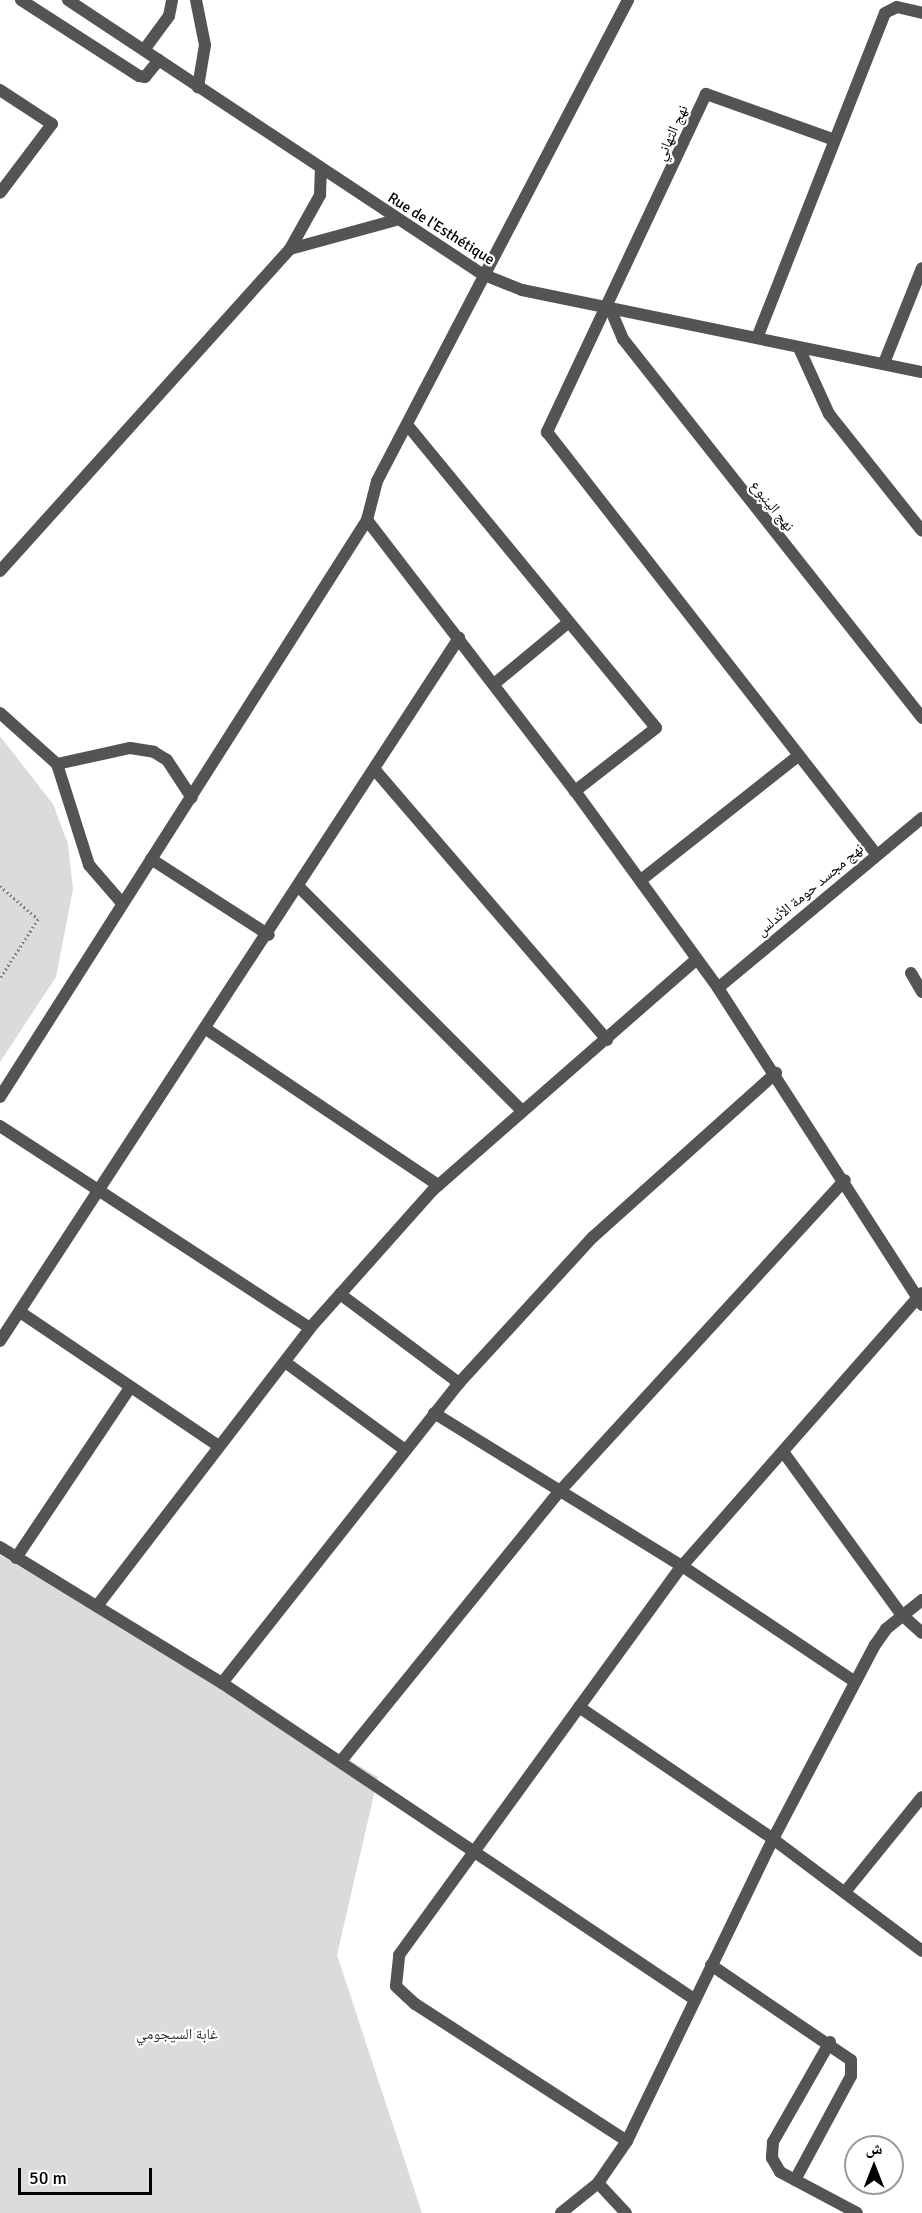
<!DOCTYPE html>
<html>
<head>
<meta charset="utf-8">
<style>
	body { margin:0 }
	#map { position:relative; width:922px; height:2213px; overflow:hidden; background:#fff; font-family:Signika,"Noto Naskh Arabic",sans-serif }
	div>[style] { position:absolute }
	.green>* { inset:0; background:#dbdbdb }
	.path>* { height:3px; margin-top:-1.5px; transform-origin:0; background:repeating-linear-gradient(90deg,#767676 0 1.5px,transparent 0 4.5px) }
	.minor>* { height:12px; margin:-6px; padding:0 6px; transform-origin:6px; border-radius:6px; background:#545454 }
	.tertiary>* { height:12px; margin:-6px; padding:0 6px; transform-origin:6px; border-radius:6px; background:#545454 }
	span { translate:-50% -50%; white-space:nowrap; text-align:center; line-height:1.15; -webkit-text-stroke:4.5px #fff; paint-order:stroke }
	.street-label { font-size:15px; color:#000 }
	.park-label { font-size:15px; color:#323232 }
	.north { position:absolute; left:844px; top:2135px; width:60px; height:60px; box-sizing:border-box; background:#fff; border:2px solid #999; border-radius:50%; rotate:0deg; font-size:16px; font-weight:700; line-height:24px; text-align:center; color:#000 }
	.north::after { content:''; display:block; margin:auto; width:21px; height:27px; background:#000; clip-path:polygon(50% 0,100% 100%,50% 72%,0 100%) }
	.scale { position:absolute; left:18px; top:2168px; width:134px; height:27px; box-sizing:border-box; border:3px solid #000; border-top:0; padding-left:8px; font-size:18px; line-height:21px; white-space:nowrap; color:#000; -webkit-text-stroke:4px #fff; paint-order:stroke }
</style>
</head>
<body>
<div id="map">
	<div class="green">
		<div style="clip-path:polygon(0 736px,53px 804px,68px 844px,73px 889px,56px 977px,0 1062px)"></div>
		<div style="clip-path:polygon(0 1555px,378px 1777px,337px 1955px,422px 2213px,0 2213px)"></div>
	</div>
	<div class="path">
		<div style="left:0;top:886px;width:50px;rotate:41deg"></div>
		<div style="left:38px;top:919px;width:70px;rotate:122.8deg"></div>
	</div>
	<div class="minor">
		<div style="left:21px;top:0;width:140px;rotate:32.8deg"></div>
		<div style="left:139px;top:76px;width:6px;rotate:9deg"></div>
		<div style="left:145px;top:77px;width:22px;rotate:-51deg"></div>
		<div style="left:196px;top:0;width:46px;rotate:78.7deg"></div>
		<div style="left:205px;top:45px;width:43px;rotate:99.5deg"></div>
		<div style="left:144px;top:50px;width:42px;rotate:-53.7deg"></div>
		<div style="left:169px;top:16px;width:16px;rotate:-79deg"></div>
		<div style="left:0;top:90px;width:62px;rotate:33.2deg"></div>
		<div style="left:52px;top:124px;width:86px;rotate:127deg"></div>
		<div style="left:832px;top:139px;width:134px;rotate:-160.3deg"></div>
		<div style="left:706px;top:94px;width:374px;rotate:115.2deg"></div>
		<div style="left:547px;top:432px;width:535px;rotate:52.06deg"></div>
		<div style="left:290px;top:249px;width:110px;rotate:-15.3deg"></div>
		<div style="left:609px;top:306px;width:36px;rotate:67deg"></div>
		<div style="left:623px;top:339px;width:483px;rotate:51.7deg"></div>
		<div style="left:757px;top:338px;width:349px;rotate:-68.5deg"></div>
		<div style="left:885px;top:13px;width:13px;rotate:-27deg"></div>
		<div style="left:897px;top:7px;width:26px;rotate:13deg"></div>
		<div style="left:799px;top:348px;width:72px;rotate:65.6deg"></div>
		<div style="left:829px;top:414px;width:149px;rotate:51.5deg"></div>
		<div style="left:884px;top:363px;width:102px;rotate:-68.2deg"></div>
		<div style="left:409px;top:427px;width:389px;rotate:50.6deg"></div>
		<div style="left:656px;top:728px;width:103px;rotate:142.1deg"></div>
		<div style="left:367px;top:520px;width:342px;rotate:52.5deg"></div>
		<div style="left:575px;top:791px;width:243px;rotate:54deg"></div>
		<div style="left:718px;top:988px;width:377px;rotate:57.2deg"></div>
		<div style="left:0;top:571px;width:433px;rotate:-48deg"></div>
		<div style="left:290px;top:249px;width:62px;rotate:-60.9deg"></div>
		<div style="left:320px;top:195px;width:26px;rotate:-88deg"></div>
		<div style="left:494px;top:684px;width:97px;rotate:-39.6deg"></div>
		<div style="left:0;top:713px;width:76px;rotate:41.8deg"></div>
		<div style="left:57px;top:764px;width:106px;rotate:72.4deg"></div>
		<div style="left:89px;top:865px;width:49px;rotate:49.1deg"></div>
		<div style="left:57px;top:764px;width:75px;rotate:-12.4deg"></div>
		<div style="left:130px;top:748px;width:24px;rotate:9deg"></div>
		<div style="left:154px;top:752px;width:15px;rotate:32deg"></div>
		<div style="left:167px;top:760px;width:45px;rotate:56.7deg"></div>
		<div style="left:375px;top:770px;width:356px;rotate:49.3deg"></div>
		<div style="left:151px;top:859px;width:140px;rotate:32.8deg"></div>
		<div style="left:641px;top:880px;width:201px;rotate:-38.3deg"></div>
		<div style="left:300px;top:888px;width:315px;rotate:45.1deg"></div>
		<div style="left:911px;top:973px;width:22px;rotate:60deg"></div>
		<div style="left:718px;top:988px;width:266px;rotate:-39.8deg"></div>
		<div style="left:206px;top:1029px;width:280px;rotate:33.9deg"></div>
		<div style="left:0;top:1097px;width:684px;rotate:-57.54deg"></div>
		<div style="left:367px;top:520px;width:40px;rotate:-75.6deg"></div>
		<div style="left:377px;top:481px;width:543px;rotate:-62.44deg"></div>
		<div style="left:0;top:1126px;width:370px;rotate:33.1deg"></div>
		<div style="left:340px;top:1294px;width:149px;rotate:36.8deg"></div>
		<div style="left:20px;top:1312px;width:240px;rotate:34deg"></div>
		<div style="left:0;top:1341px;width:840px;rotate:-56.86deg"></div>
		<div style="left:285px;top:1362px;width:147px;rotate:36.2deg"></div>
		<div style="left:434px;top:1413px;width:291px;rotate:31.7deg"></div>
		<div style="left:682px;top:1566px;width:208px;rotate:33.8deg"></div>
		<div style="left:784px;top:1453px;width:199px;rotate:54deg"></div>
		<div style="left:901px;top:1614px;width:28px;rotate:42deg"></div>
		<div style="left:0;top:1547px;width:260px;rotate:31.5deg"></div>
		<div style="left:222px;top:1683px;width:568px;rotate:33.8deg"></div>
		<div style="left:16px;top:1558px;width:205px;rotate:-56.2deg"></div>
		<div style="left:97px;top:1606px;width:350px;rotate:-52.5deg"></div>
		<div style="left:310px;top:1328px;width:185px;rotate:-48.3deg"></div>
		<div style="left:433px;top:1190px;width:349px;rotate:-41.2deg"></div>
		<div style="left:222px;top:1683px;width:382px;rotate:-51.7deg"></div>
		<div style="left:459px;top:1383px;width:198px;rotate:-47.5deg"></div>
		<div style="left:593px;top:1237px;width:246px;rotate:-41.9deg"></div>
		<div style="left:579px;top:1707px;width:235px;rotate:34.2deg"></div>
		<div style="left:773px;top:1839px;width:186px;rotate:36.9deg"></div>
		<div style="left:341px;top:1761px;width:346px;rotate:-51deg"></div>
		<div style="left:559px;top:1492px;width:423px;rotate:-47.5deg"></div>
		<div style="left:845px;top:1892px;width:122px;rotate:-51deg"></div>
		<div style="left:711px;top:1965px;width:169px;rotate:34.2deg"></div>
		<div style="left:851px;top:2060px;width:16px;rotate:90deg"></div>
		<div style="left:851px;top:2076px;width:118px;rotate:118.3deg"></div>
		<div style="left:830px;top:2042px;width:115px;rotate:119.7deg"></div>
		<div style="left:773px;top:2142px;width:16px;rotate:94deg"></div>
		<div style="left:772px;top:2158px;width:16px;rotate:60deg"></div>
		<div style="left:780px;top:2172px;width:87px;rotate:28deg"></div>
		<div style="left:627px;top:2141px;width:335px;rotate:-64.2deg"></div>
		<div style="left:773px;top:1839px;width:219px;rotate:-62.3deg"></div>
		<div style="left:875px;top:1645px;width:19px;rotate:-55deg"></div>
		<div style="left:886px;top:1629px;width:46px;rotate:-38.9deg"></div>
		<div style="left:598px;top:2183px;width:41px;rotate:47deg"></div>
		<div style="left:561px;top:2213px;width:48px;rotate:-39deg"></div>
		<div style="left:598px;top:2183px;width:51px;rotate:-55.4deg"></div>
		<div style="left:627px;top:2141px;width:252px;rotate:-147.1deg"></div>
		<div style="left:415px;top:2004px;width:26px;rotate:-137deg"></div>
		<div style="left:396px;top:1986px;width:31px;rotate:-84deg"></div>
		<div style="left:399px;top:1955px;width:481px;rotate:-54deg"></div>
		<div style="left:682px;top:1566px;width:363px;rotate:-48.7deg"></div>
	</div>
	<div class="tertiary">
		<div style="left:68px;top:0;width:496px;rotate:33.5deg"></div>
		<div style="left:482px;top:274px;width:43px;rotate:21.8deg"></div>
		<div style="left:522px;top:290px;width:408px;rotate:11.6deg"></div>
	</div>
	<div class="street-label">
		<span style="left:672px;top:133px;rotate:-66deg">نهج التهاني</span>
		<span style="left:441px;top:229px;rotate:32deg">Rue de l'Esthétique</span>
		<span style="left:772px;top:506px;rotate:51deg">نهج الينبوع</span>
		<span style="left:810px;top:890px;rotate:-40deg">نهج مجسد حومة الأندلس</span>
	</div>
	<div class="park-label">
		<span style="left:177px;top:2035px">غابة السيجومي</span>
	</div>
	<div class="north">ش</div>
	<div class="scale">50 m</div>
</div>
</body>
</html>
